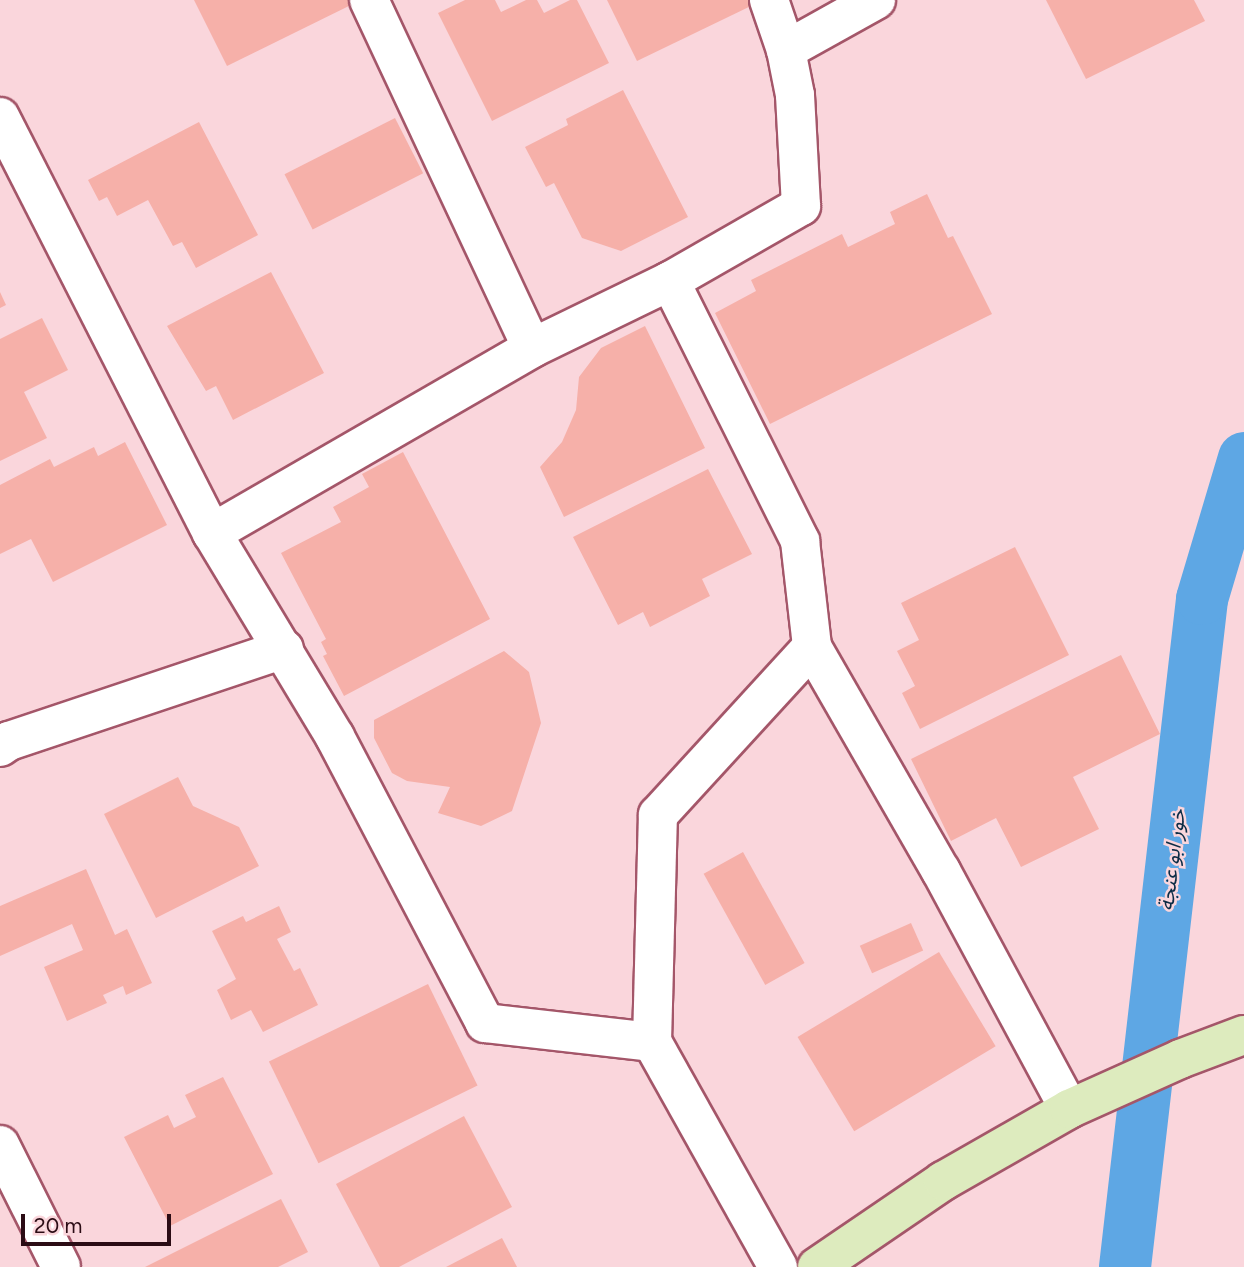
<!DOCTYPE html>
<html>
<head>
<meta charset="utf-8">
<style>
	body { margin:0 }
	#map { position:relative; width:1244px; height:1267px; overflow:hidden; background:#fad6dc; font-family:Figtree,"Noto Sans Arabic",sans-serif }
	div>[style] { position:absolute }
	.canal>* { height:52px; margin:-26px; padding:0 26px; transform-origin:26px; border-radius:26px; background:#5ea7e4 }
	.building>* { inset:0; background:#f6b0a9; transform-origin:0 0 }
	.roads { filter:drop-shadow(2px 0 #a45669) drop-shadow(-2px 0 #a45669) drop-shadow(0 2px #a45669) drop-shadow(0 -2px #a45669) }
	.street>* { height:38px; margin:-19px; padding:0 19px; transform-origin:19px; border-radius:19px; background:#fff }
	.secondary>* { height:38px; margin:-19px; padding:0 19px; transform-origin:19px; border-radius:19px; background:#ddebbe }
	span { translate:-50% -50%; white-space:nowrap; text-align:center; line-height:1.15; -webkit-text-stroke:5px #fad6dc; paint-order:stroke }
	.water-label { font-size:21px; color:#0c2c45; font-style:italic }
	.scale { position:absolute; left:21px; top:1214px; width:150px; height:32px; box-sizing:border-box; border:4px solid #2b0c15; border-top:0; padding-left:9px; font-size:21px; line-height:24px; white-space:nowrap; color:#2b0c15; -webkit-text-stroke:5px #fad6dc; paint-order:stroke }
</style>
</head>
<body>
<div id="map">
	<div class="canal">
		<div style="left:1125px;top:1267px;width:672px;rotate:-83.42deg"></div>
		<div style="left:1202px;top:599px;width:147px;rotate:-73.4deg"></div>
	</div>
	<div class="building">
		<div style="clip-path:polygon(194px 0,356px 0,357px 2px,227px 66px)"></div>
		<div style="clip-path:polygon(465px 0,495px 0,501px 12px,526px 0,537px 0,544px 13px,570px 0,577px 0,609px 63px,492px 121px,438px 13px)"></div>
		<div style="clip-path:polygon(607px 0,750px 0,753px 5px,637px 61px)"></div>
		<div style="clip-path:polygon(1046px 0,1194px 0,1205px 21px,1086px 79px)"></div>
		<div style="clip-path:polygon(623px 90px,688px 217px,621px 251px,582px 238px,554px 183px,546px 187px,525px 147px,568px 125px,566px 119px)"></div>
		<div style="left:395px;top:118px;width:62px;height:124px;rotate:63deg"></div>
		<div style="clip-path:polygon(199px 122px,258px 235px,196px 268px,182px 242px,173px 246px,148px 200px,117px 216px,107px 197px,99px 201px,88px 180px)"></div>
		<div style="clip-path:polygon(927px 194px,948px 238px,953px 236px,992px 314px,770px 424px,715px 313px,756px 291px,751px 280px,842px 234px,848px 247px,895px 224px,890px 212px)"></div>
		<div style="clip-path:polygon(271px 272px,324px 373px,233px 420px,216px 386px,206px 391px,167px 326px)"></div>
		<div style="clip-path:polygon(0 292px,6px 305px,0 308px)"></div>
		<div style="clip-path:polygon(42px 318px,68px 370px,24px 392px,47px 438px,0 461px,0 339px)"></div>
		<div style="clip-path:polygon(645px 326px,705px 448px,564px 517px,540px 467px,562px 442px,576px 410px,579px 377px,601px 348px)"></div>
		<div style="clip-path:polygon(125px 442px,167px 525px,53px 582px,31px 539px,0 554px,0 485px,50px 459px,54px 467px,94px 447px,98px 456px)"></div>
		<div style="clip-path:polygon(403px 452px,490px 619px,344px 696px,323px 656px,327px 654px,321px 642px,326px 639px,281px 553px,341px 522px,333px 507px,369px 487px,362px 474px)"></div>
		<div style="clip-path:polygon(708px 469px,752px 554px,702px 579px,710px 596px,650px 627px,643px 612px,618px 625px,573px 537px)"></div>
		<div style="clip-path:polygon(1015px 547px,1069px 655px,920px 729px,902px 693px,915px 686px,897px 651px,919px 640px,901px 603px)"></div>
		<div style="clip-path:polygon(504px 651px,529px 672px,541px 723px,512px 811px,481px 826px,438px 813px,450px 787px,407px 781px,392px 773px,374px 738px,374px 720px)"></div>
		<div style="clip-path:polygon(1121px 655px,1160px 734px,1073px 777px,1099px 829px,1021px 867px,996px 818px,951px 841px,911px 759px)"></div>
		<div style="clip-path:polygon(178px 777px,193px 806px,239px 827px,259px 866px,156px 918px,104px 814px)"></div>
		<div style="left:743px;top:852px;width:127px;height:45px;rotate:61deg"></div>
		<div style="clip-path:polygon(86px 869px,115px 935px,127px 929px,152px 983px,126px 995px,123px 986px,103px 995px,107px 1003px,67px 1021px,44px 967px,83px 950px,72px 924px,0 956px,0 906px)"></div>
		<div style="clip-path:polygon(279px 906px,291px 932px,277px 939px,294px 971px,300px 968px,318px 1005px,263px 1032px,251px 1010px,231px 1020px,217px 990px,236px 979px,212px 931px,243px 916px,246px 922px)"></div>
		<div style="left:911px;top:923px;width:30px;height:56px;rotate:66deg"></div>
		<div style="left:939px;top:952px;width:110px;height:165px;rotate:59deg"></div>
		<div style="left:428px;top:984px;width:113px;height:177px;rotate:64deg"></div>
		<div style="clip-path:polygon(223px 1077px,273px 1174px,170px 1226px,124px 1137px,168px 1115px,174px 1128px,196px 1117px,185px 1095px)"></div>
		<div style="clip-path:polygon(464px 1116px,512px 1207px,399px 1267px,380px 1267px,336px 1184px)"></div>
		<div style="clip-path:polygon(281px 1199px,308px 1252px,278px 1267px,145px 1267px)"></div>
		<div style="clip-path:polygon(502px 1238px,517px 1267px,446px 1267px)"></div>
	</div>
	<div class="roads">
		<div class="street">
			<div style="left:369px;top:0;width:384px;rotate:64.9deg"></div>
			<div style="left:786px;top:50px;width:103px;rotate:-29.1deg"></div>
			<div style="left:0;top:117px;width:467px;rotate:63deg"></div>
			<div style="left:212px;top:533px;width:238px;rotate:58.9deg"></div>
			<div style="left:335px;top:737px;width:323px;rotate:62.3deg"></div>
			<div style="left:485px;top:1023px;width:168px;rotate:6.5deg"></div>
			<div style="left:670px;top:281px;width:291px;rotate:63.4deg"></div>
			<div style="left:800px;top:541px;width:107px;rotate:83.5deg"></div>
			<div style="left:812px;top:647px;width:258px;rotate:60.1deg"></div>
			<div style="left:941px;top:871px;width:270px;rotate:61.7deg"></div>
			<div style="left:212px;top:533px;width:370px;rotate:-30deg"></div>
			<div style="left:532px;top:348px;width:153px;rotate:-25.9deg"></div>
			<div style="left:670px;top:281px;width:151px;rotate:-29.8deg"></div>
			<div style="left:801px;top:206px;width:111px;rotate:-93.1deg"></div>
			<div style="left:795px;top:95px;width:46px;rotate:-101.3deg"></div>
			<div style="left:786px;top:50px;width:53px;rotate:-108.8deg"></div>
			<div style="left:0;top:747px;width:11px;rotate:-34deg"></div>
			<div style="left:9px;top:741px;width:290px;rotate:-18.5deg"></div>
			<div style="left:0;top:1145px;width:136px;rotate:63.4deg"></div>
			<div style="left:778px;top:1267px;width:258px;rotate:-119.2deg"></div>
			<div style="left:652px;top:1042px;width:227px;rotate:-88.5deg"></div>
			<div style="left:658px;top:815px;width:228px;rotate:-47.5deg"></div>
		</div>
		<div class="secondary">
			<div style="left:817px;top:1267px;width:153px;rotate:-34.3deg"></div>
			<div style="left:943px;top:1181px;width:145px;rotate:-29.7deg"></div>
			<div style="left:1069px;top:1109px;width:122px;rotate:-24.2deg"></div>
			<div style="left:1180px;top:1059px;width:68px;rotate:-20.6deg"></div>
		</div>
	</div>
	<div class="water-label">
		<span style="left:1172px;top:860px;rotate:-83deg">خور ابو عنجة</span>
	</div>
	<div class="scale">20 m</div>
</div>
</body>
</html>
